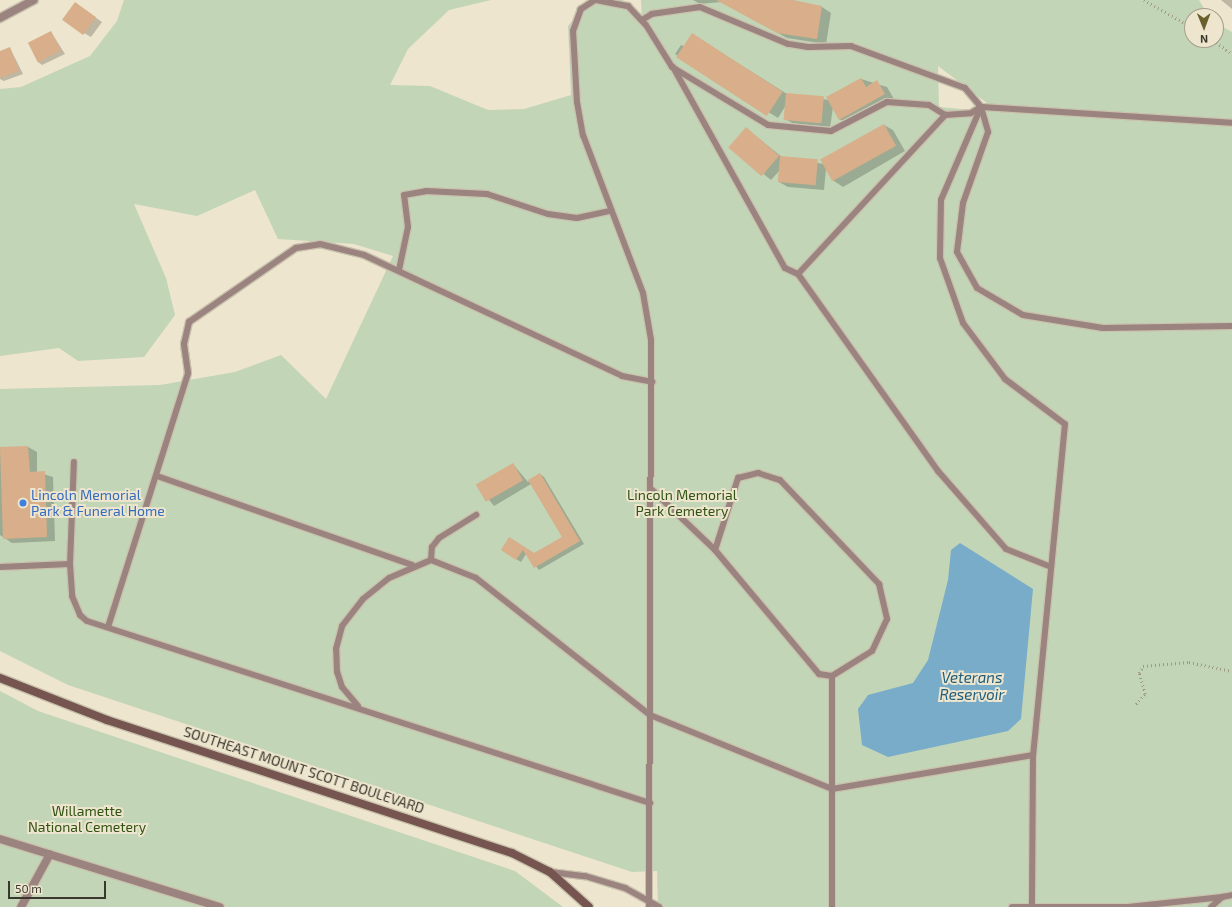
<!DOCTYPE html>
<html>
<head>
<meta charset="utf-8">
<style>
	body { margin:0 }
	#map { position:relative; width:1232px; height:907px; overflow:hidden; background:#ede5cd; font-family:"Exo 2",sans-serif }
	div>[style] { position:absolute }
	.green>* { inset:0; background:#c2d5b7 }
	.water>* { inset:0; background:#79acc9 }
	.shadow>* { inset:0; background:#0003 }
	.building>* { inset:0; background:#d8af8a; transform-origin:0 0 }
	.path>* { height:2.5px; margin-top:-1.25px; transform-origin:0; background:repeating-linear-gradient(90deg,#9e9886 0 1px,transparent 0 4px) }
	.roads { filter:drop-shadow(1px 0 #c9c2ad) drop-shadow(-1px 0 #c9c2ad) drop-shadow(0 1px #c9c2ad) drop-shadow(0 -1px #c9c2ad) }
	.service>* { height:6px; margin:-3px; padding:0 3px; transform-origin:3px; border-radius:3px; background:#9b837f }
	.minor>* { height:8px; margin:-4px; padding:0 4px; transform-origin:4px; border-radius:4px; background:#9b837f }
	.secondary>* { height:8px; margin:-4px; padding:0 4px; transform-origin:4px; border-radius:4px; background:#76544f }
	.dots>* { width:11px; height:11px; translate:-50% -50%; box-sizing:border-box; border:2px solid #ede5cd; border-radius:50% }
	span { translate:-50% -50%; white-space:nowrap; text-align:center; line-height:1.15; -webkit-text-stroke:4px #ede5cd; paint-order:stroke }
	.shop-label { font-size:14px; color:#366cbe }
	.left { translate:0 -50%; text-align:left }
	.park-label { font-size:14px; color:#305213 }
	.street-label { font-size:14px; color:#3a372e }
	.water-label { font-size:15px; color:#205e7c; font-style:italic }
	.north { position:absolute; left:1184px; top:8px; width:40px; height:40px; box-sizing:border-box; background:#ede5cd; border:1px solid #a59f8d; border-radius:50%; rotate:179deg; font-size:11px; font-weight:700; line-height:16px; text-align:center; color:#3a372e }
	.north::after { content:''; display:block; margin:auto; width:14px; height:18px; background:#69602c; clip-path:polygon(50% 0,100% 100%,50% 72%,0 100%) }
	.scale { position:absolute; left:8px; top:881px; width:98px; height:18px; box-sizing:border-box; border:2px solid #3a372e; border-top:0; padding-left:5px; font-size:12px; line-height:14px; white-space:nowrap; color:#3a372e; -webkit-text-stroke:3px #ede5cd; paint-order:stroke }
</style>
</head>
<body>
<div id="map">
	<div class="green">
		<div style="clip-path:polygon(evenodd,124px 0,491px 0,449px 10px,408px 49px,390px 85px,430px 86px,488px 110px,524px 109px,571px 95px,568px 26px,591px 0,623px 0,642px 21px,641px 0,1199px 0,1209px 16px,1192px 16px,1192px 40px,1216px 40px,1216px 23px,1232px 32px,1232px 907px,658px 907px,657px 871px,632px 872px,68px 685px,0 651px,0 389px,160px 385px,235px 372px,281px 355px,326px 399px,393px 256px,354px 244px,278px 239px,255px 190px,197px 216px,134px 204px,166px 278px,175px 315px,144px 357px,78px 361px,59px 348px,0 356px,0 89px,21px 87px,90px 56px,117px 21px,124px 0,938px 66px,987px 103px,983px 111px,939px 107px,938px 66px)"></div>
		<div style="clip-path:polygon(0 691px,38px 711px,515px 871px,563px 907px,0 907px)"></div>
	</div>
	<div class="water">
		<div style="clip-path:polygon(960px 543px,1033px 589px,1021px 719px,1008px 731px,888px 757px,862px 745px,858px 709px,868px 695px,913px 683px,928px 660px,948px 580px,951px 550px)"></div>
	</div>
	<div class="shadow">
		<div style="clip-path:polygon(693px 0,791px 0,822px 7px,831px 13px,826px 44px,787px 38px,721px 2px,700px 4px)"></div>
		<div style="clip-path:polygon(1221px 0,1232px 0,1232px 9px)"></div>
		<div style="clip-path:polygon(82px 8px,102px 22px,91px 37px,84px 33px)"></div>
		<div style="clip-path:polygon(51px 32px,65px 54px,42px 65px,38px 62px)"></div>
		<div style="clip-path:polygon(701px 40px,787px 94px,829px 100px,861px 79px,887px 87px,894px 99px,849px 124px,839px 119px,833px 107px,830px 128px,794px 124px,785px 119px,786px 105px,778px 118px,675px 54px,681px 45px,685px 47px)"></div>
		<div style="clip-path:polygon(10px 48px,23px 74px,4px 81px,0 79px,0 52px)"></div>
		<div style="clip-path:polygon(884px 125px,893px 130px,905px 151px,843px 187px,834px 181px,826px 169px,824px 190px,788px 187px,779px 182px,780px 170px,771px 180px,730px 147px,746px 128px,782px 157px,824px 164px)"></div>
		<div style="clip-path:polygon(28px 447px,37px 452px,37px 472px,53px 477px,55px 541px,12px 543px,0 535px,0 448px)"></div>
		<div style="clip-path:polygon(513px 464px,528px 482px,540px 474px,544px 477px,584px 544px,539px 570px,526px 554px,521px 562px,502px 550px,510px 538px,535px 554px,563px 537px,531px 484px,494px 506px,477px 485px)"></div>
	</div>
	<div class="building">
		<div style="clip-path:polygon(716px 0,793px 0,822px 6px,817px 39px,777px 33px)"></div>
		<div style="left:75px;top:2px;width:26px;height:22px;rotate:36deg"></div>
		<div style="left:51px;top:31px;width:22px;height:26px;rotate:63deg"></div>
		<div style="left:692px;top:33px;width:108px;height:29px;rotate:33deg"></div>
		<div style="clip-path:polygon(10px 47px,19px 71px,0 78px,0 51px)"></div>
		<div style="clip-path:polygon(861px 78px,866px 87px,877px 80px,885px 94px,839px 120px,826px 97px)"></div>
		<div style="left:786px;top:93px;width:38px;height:27px;rotate:5deg"></div>
		<div style="left:884px;top:124px;width:25px;height:73px;rotate:61deg"></div>
		<div style="left:746px;top:127px;width:44px;height:27px;rotate:41deg"></div>
		<div style="left:780px;top:156px;width:38px;height:26px;rotate:5deg"></div>
		<div style="clip-path:polygon(28px 446px,30px 472px,45px 471px,47px 537px,3px 539px,0 447px)"></div>
		<div style="left:513px;top:463px;width:20px;height:43px;rotate:60deg"></div>
		<div style="clip-path:polygon(540px 473px,580px 541px,534px 568px,523px 550px,516px 560px,501px 550px,509px 537px,534px 553px,562px 537px,528px 480px)"></div>
	</div>
	<div class="path">
		<div style="left:1144px;top:0;width:55px;rotate:29.4deg"></div>
		<div style="left:1213px;top:40px;width:24px;rotate:36deg"></div>
		<div style="left:1136px;top:704px;width:13px;rotate:-48deg"></div>
		<div style="left:1145px;top:694px;width:22px;rotate:-106deg"></div>
		<div style="left:1139px;top:673px;width:8px;rotate:-60deg"></div>
		<div style="left:1143px;top:666px;width:46px;rotate:-5deg"></div>
		<div style="left:1189px;top:662px;width:44px;rotate:11.8deg"></div>
	</div>
	<div class="roads">
		<div class="service">
			<div style="left:595px;top:0;width:17px;rotate:147deg"></div>
			<div style="left:581px;top:9px;width:23px;rotate:110deg"></div>
			<div style="left:573px;top:31px;width:71px;rotate:86.8deg"></div>
			<div style="left:577px;top:102px;width:34px;rotate:80deg"></div>
			<div style="left:583px;top:135px;width:169px;rotate:69.2deg"></div>
			<div style="left:643px;top:293px;width:48px;rotate:80.3deg"></div>
			<div style="left:651px;top:340px;width:567px;rotate:90.2deg"></div>
			<div style="left:596px;top:0;width:33px;rotate:11deg"></div>
			<div style="left:628px;top:6px;width:26px;rotate:47deg"></div>
			<div style="left:646px;top:25px;width:49px;rotate:58.2deg"></div>
			<div style="left:672px;top:67px;width:112px;rotate:31.1deg"></div>
			<div style="left:768px;top:125px;width:63px;rotate:5.4deg"></div>
			<div style="left:831px;top:131px;width:63px;rotate:-27.4deg"></div>
			<div style="left:887px;top:102px;width:42px;rotate:4.1deg"></div>
			<div style="left:929px;top:105px;width:19px;rotate:32deg"></div>
			<div style="left:945px;top:115px;width:26px;rotate:-4deg"></div>
			<div style="left:971px;top:113px;width:12px;rotate:-31deg"></div>
			<div style="left:981px;top:107px;width:25px;rotate:-130deg"></div>
			<div style="left:965px;top:88px;width:121px;rotate:-159.8deg"></div>
			<div style="left:851px;top:46px;width:43px;rotate:178.7deg"></div>
			<div style="left:808px;top:47px;width:20px;rotate:-171deg"></div>
			<div style="left:788px;top:44px;width:95px;rotate:-157.2deg"></div>
			<div style="left:700px;top:7px;width:49px;rotate:171.7deg"></div>
			<div style="left:652px;top:14px;width:12px;rotate:149deg"></div>
			<div style="left:673px;top:67px;width:230px;rotate:60.9deg"></div>
			<div style="left:785px;top:268px;width:14px;rotate:25deg"></div>
			<div style="left:798px;top:274px;width:217px;rotate:-47.2deg"></div>
			<div style="left:981px;top:107px;width:101px;rotate:113.3deg"></div>
			<div style="left:941px;top:200px;width:58px;rotate:91deg"></div>
			<div style="left:940px;top:258px;width:69px;rotate:70.5deg"></div>
			<div style="left:963px;top:323px;width:70px;rotate:53.1deg"></div>
			<div style="left:1005px;top:379px;width:75px;rotate:36.9deg"></div>
			<div style="left:1065px;top:424px;width:333px;rotate:95.5deg"></div>
			<div style="left:1033px;top:755px;width:152px;rotate:90.4deg"></div>
			<div style="left:981px;top:107px;width:26px;rotate:74deg"></div>
			<div style="left:988px;top:132px;width:75px;rotate:109.4deg"></div>
			<div style="left:963px;top:203px;width:49px;rotate:97deg"></div>
			<div style="left:957px;top:252px;width:41px;rotate:60.9deg"></div>
			<div style="left:977px;top:288px;width:53px;rotate:30.4deg"></div>
			<div style="left:1023px;top:315px;width:81px;rotate:9.2deg"></div>
			<div style="left:1103px;top:328px;width:129px;rotate:-0.9deg"></div>
			<div style="left:981px;top:107px;width:252px;rotate:3.6deg"></div>
			<div style="left:399px;top:270px;width:44px;rotate:-78.2deg"></div>
			<div style="left:408px;top:227px;width:32px;rotate:-97deg"></div>
			<div style="left:404px;top:195px;width:22px;rotate:-10deg"></div>
			<div style="left:426px;top:191px;width:61px;rotate:2.8deg"></div>
			<div style="left:487px;top:194px;width:64px;rotate:18.2deg"></div>
			<div style="left:548px;top:214px;width:29px;rotate:8deg"></div>
			<div style="left:577px;top:218px;width:34px;rotate:-12deg"></div>
			<div style="left:798px;top:274px;width:242px;rotate:54.6deg"></div>
			<div style="left:938px;top:471px;width:103px;rotate:48.9deg"></div>
			<div style="left:1006px;top:549px;width:48px;rotate:21.8deg"></div>
			<div style="left:157px;top:476px;width:270px;rotate:19.2deg"></div>
			<div style="left:651px;top:489px;width:88px;rotate:43.6deg"></div>
			<div style="left:715px;top:550px;width:162px;rotate:50deg"></div>
			<div style="left:819px;top:674px;width:13px;rotate:9deg"></div>
			<div style="left:832px;top:676px;width:231px;rotate:90deg"></div>
			<div style="left:715px;top:550px;width:76px;rotate:-72.3deg"></div>
			<div style="left:738px;top:478px;width:21px;rotate:-14deg"></div>
			<div style="left:758px;top:473px;width:23px;rotate:18deg"></div>
			<div style="left:780px;top:480px;width:144px;rotate:46.4deg"></div>
			<div style="left:879px;top:584px;width:36px;rotate:77deg"></div>
			<div style="left:887px;top:619px;width:35px;rotate:115deg"></div>
			<div style="left:872px;top:651px;width:47px;rotate:148deg"></div>
			<div style="left:431px;top:560px;width:13px;rotate:-86deg"></div>
			<div style="left:432px;top:547px;width:11px;rotate:-52deg"></div>
			<div style="left:439px;top:538px;width:44px;rotate:-31.9deg"></div>
			<div style="left:70px;top:564px;width:102px;rotate:-87.8deg"></div>
			<div style="left:0;top:567px;width:70px;rotate:-2.5deg"></div>
			<div style="left:70px;top:564px;width:32px;rotate:86deg"></div>
			<div style="left:72px;top:596px;width:21px;rotate:67deg"></div>
			<div style="left:80px;top:615px;width:9px;rotate:41deg"></div>
			<div style="left:87px;top:621px;width:592px;rotate:17.91deg"></div>
			<div style="left:108px;top:627px;width:266px;rotate:-72.5deg"></div>
			<div style="left:188px;top:373px;width:29px;rotate:-98deg"></div>
			<div style="left:184px;top:344px;width:23px;rotate:-77deg"></div>
			<div style="left:189px;top:322px;width:130px;rotate:-34.7deg"></div>
			<div style="left:296px;top:248px;width:24px;rotate:-9deg"></div>
			<div style="left:320px;top:244px;width:45px;rotate:14deg"></div>
			<div style="left:364px;top:255px;width:285px;rotate:25.1deg"></div>
			<div style="left:622px;top:376px;width:31px;rotate:11deg"></div>
			<div style="left:358px;top:706px;width:25px;rotate:-130deg"></div>
			<div style="left:342px;top:687px;width:16px;rotate:-108deg"></div>
			<div style="left:337px;top:672px;width:23px;rotate:-92deg"></div>
			<div style="left:336px;top:649px;width:24px;rotate:-75deg"></div>
			<div style="left:342px;top:626px;width:34px;rotate:-52deg"></div>
			<div style="left:363px;top:599px;width:33px;rotate:-39deg"></div>
			<div style="left:389px;top:578px;width:46px;rotate:-23.2deg"></div>
			<div style="left:431px;top:560px;width:48px;rotate:21.8deg"></div>
			<div style="left:476px;top:578px;width:221px;rotate:38.2deg"></div>
			<div style="left:650px;top:715px;width:196px;rotate:22.1deg"></div>
			<div style="left:832px;top:789px;width:204px;rotate:-9.6deg"></div>
			<div style="left:550px;top:872px;width:35px;rotate:7deg"></div>
			<div style="left:585px;top:876px;width:42px;rotate:16.7deg"></div>
			<div style="left:625px;top:888px;width:39px;rotate:29deg"></div>
			<div style="left:1012px;top:907px;width:116px"></div>
			<div style="left:1128px;top:907px;width:95px;rotate:-6.1deg"></div>
			<div style="left:1211px;top:907px;width:15px;rotate:-42deg"></div>
			<div style="left:1222px;top:897px;width:10px;rotate:-11deg"></div>
		</div>
		<div class="minor">
			<div style="left:0;top:18px;width:38px;rotate:-28deg"></div>
			<div style="left:0;top:839px;width:230px;rotate:17.2deg"></div>
			<div style="left:21px;top:907px;width:60px;rotate:-61.3deg"></div>
		</div>
		<div class="secondary">
			<div style="left:0;top:678px;width:115px;rotate:21.4deg"></div>
			<div style="left:107px;top:720px;width:426px;rotate:18.2deg"></div>
			<div style="left:512px;top:853px;width:42px;rotate:26.6deg"></div>
			<div style="left:550px;top:872px;width:52px;rotate:41.9deg"></div>
		</div>
	</div>
	<div class="dots">
		<div style="left:23px;top:503px;background:#3f7fe0"></div>
	</div>
	<div class="shop-label">
		<span class="left" style="left:31px;top:503px">Lincoln Memorial<br>Park &amp; Funeral Home</span>
	</div>
	<div class="park-label">
		<span style="left:682px;top:503px">Lincoln Memorial<br>Park Cemetery</span>
		<span style="left:87px;top:819px">Willamette<br>National Cemetery</span>
	</div>
	<div class="street-label">
		<span style="left:304px;top:770px;rotate:18deg">SOUTHEAST MOUNT SCOTT BOULEVARD</span>
	</div>
	<div class="water-label">
		<span style="left:972px;top:686px">Veterans<br>Reservoir</span>
	</div>
	<div class="north">N</div>
	<div class="scale">50 m</div>
</div>
</body>
</html>
